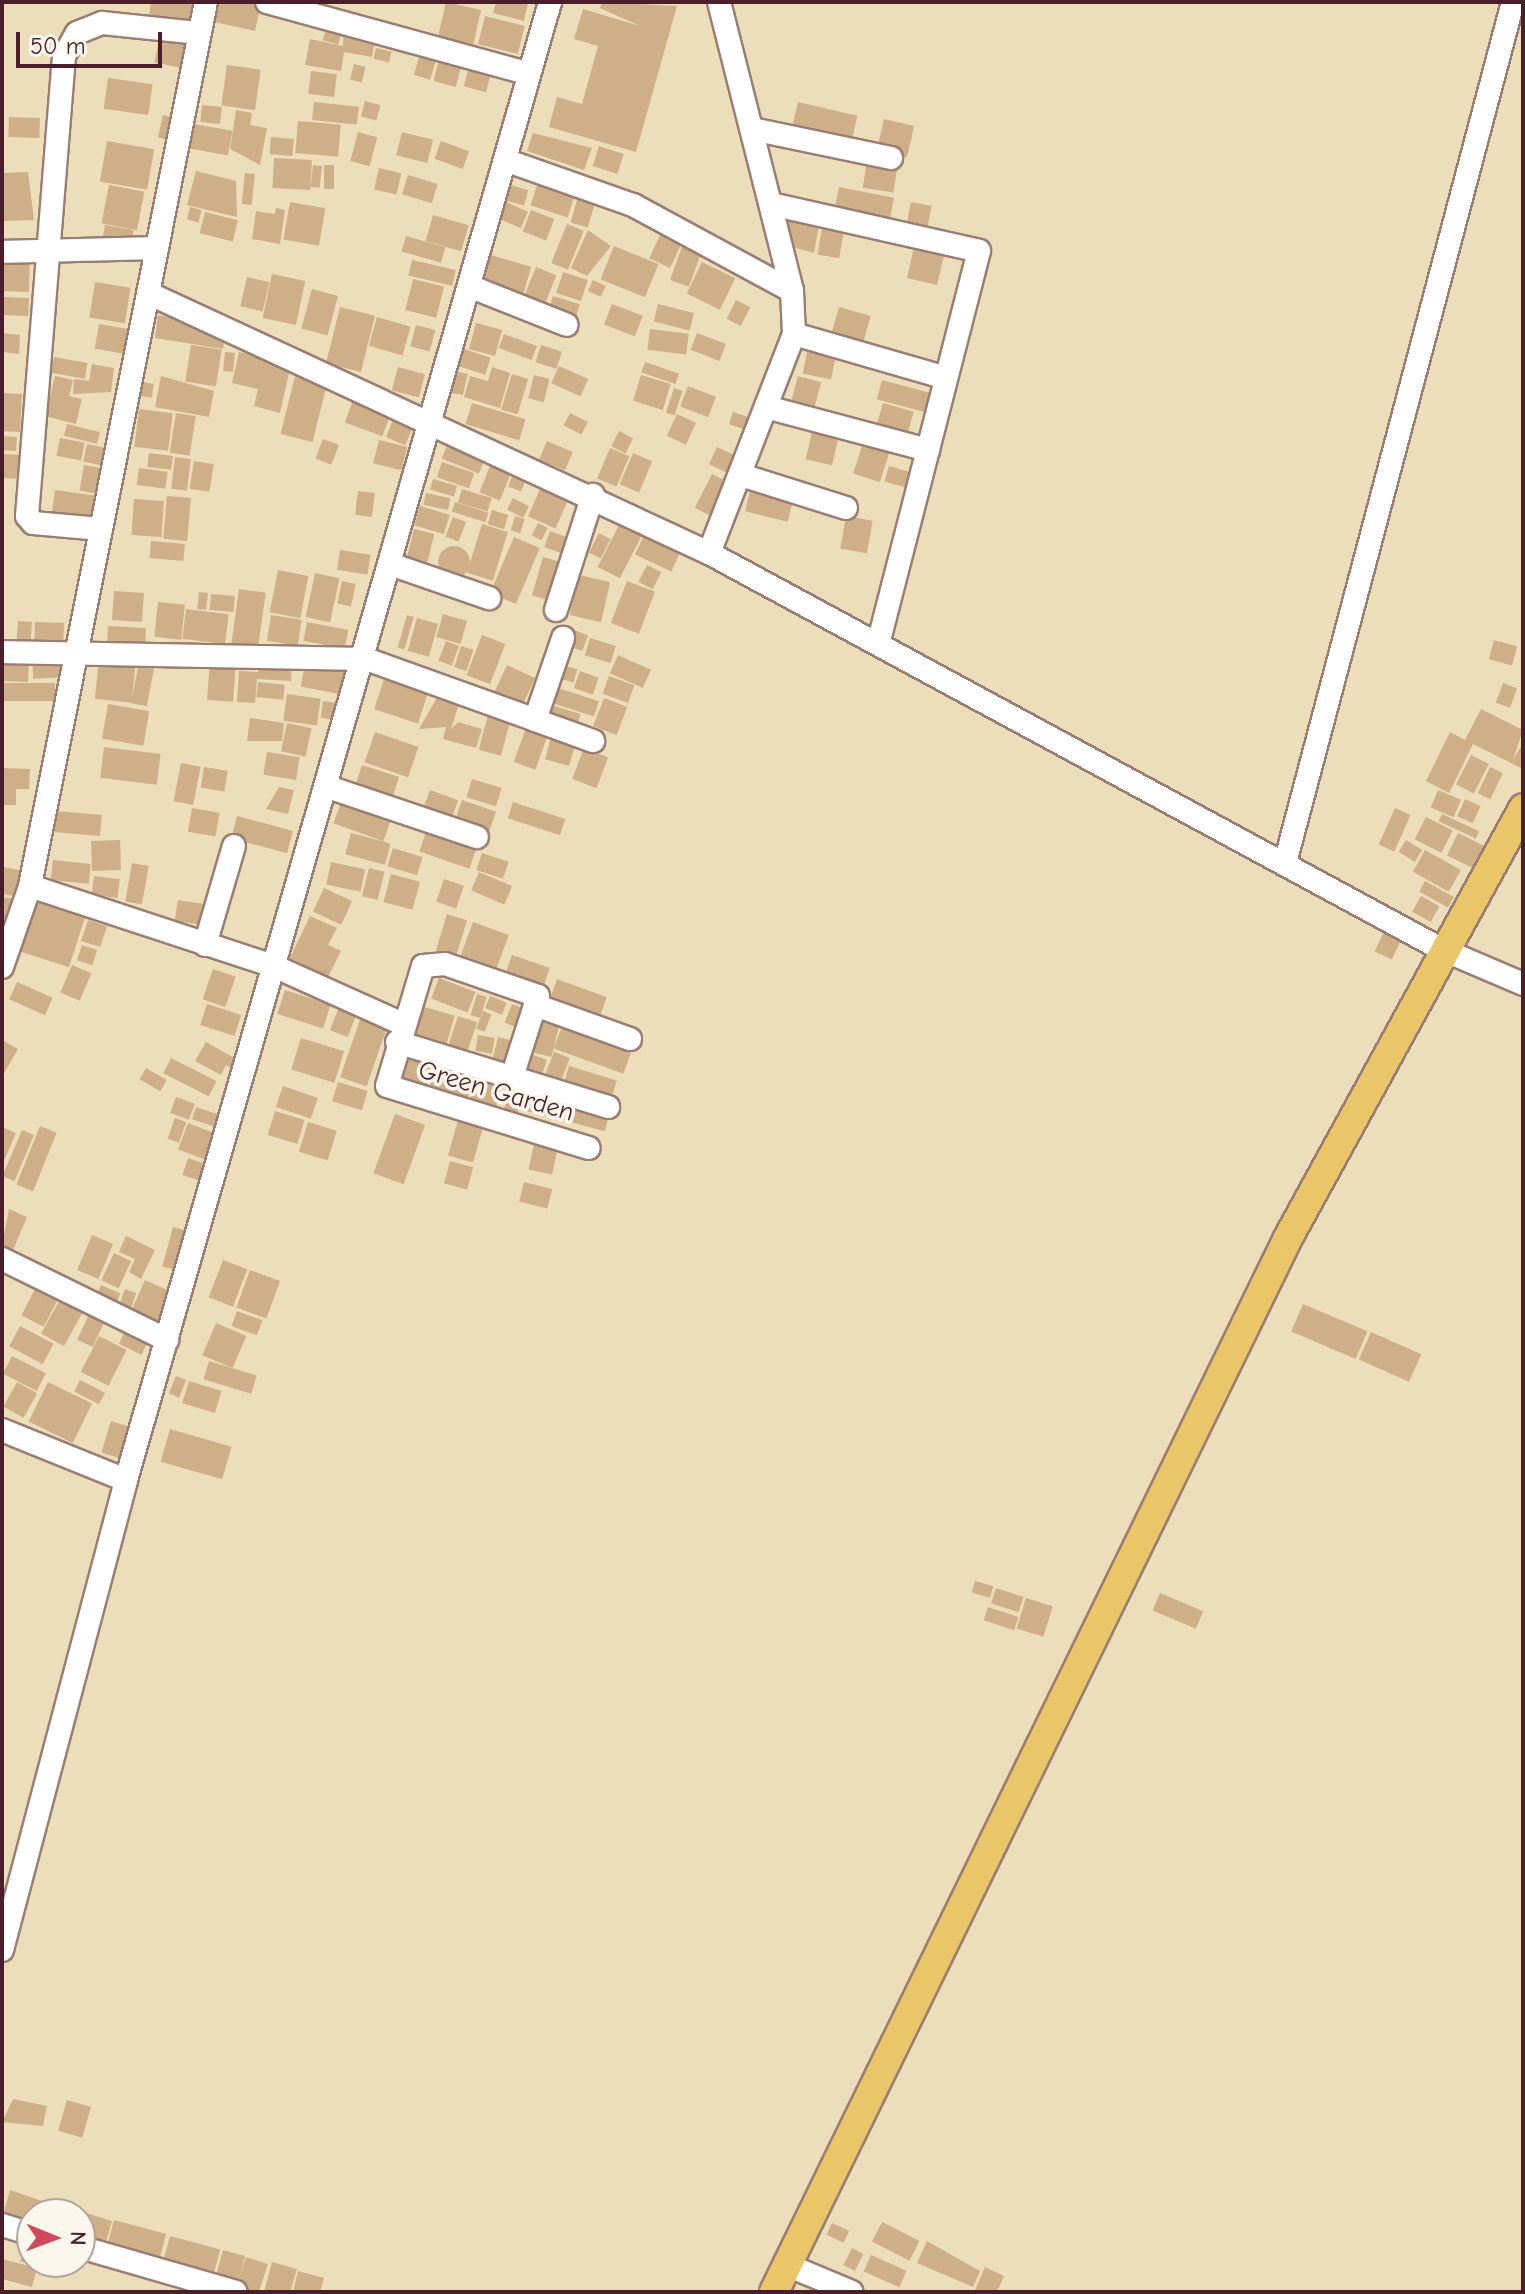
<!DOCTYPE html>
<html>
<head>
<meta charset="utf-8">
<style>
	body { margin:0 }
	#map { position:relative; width:1525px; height:2294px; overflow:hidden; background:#ecdebb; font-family:"Comic Neue",sans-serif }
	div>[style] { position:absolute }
	.building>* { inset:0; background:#ceaf87; transform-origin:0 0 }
	.round { border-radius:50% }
	.roads { filter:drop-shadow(2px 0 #9b7e73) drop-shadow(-2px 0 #9b7e73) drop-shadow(0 2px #9b7e73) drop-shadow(0 -2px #9b7e73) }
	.minor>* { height:22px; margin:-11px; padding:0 11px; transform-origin:11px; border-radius:11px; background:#fff }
	.major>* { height:28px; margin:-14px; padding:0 14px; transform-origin:14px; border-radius:14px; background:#ebc669 }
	span { translate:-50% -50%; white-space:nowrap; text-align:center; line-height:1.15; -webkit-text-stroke:7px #fbf7ec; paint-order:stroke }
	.street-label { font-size:26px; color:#4a1f2b }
	.frame { position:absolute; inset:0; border:4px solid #4a1f2b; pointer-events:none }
	.north { position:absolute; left:16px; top:2198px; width:80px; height:80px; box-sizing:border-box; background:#fbf7ec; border:2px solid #b4a19f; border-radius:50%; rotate:91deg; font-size:22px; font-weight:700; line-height:32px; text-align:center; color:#4a1f2b }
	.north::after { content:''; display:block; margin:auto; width:28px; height:36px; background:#d1495b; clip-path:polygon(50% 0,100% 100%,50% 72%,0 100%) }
	.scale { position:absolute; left:16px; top:32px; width:146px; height:36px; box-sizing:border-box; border:4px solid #4a1f2b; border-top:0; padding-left:10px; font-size:24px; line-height:28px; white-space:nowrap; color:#4a1f2b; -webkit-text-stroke:6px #fbf7ec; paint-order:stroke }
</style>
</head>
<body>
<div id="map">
	<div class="building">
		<div style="clip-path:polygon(151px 2px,197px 3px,194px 22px,149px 15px)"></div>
		<div style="clip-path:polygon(214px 2px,261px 4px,255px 31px,210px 21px)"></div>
		<div style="left:446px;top:2px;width:36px;height:35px;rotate:13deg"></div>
		<div style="clip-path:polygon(496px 2px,528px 3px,524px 21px,493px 13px)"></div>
		<div style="clip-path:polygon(602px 2px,677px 6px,636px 152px,549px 127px,557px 97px,582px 104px,598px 46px,574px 39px,583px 9px,640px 26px,600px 8px)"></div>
		<div style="left:485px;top:16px;width:41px;height:29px;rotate:14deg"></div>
		<div style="left:328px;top:21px;width:16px;height:20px;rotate:15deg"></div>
		<div style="clip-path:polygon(344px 27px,376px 33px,372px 57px,344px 52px,341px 71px,305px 65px,310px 39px,343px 46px)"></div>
		<div style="left:161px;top:31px;width:35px;height:32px;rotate:12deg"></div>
		<div style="left:376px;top:48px;width:16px;height:11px;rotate:14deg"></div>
		<div style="left:422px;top:48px;width:17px;height:28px;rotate:17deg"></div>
		<div style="left:441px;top:53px;width:23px;height:29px;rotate:15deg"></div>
		<div style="left:470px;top:63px;width:23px;height:24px;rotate:15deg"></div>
		<div style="left:354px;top:64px;width:12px;height:16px;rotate:14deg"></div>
		<div style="left:227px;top:65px;width:34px;height:41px;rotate:8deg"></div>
		<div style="left:311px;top:71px;width:26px;height:23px;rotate:7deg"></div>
		<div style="left:108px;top:78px;width:45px;height:31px;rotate:8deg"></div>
		<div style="left:365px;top:101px;width:16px;height:16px;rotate:15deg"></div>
		<div style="left:314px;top:102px;width:45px;height:18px;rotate:6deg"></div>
		<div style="left:798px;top:102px;width:61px;height:25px;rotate:13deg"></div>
		<div style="left:202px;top:105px;width:20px;height:17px;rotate:6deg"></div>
		<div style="clip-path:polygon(236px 110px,252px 113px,250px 125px,267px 128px,260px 165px,230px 149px)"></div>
		<div style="left:163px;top:115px;width:17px;height:23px;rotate:13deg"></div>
		<div style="left:9px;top:117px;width:31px;height:20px;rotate:2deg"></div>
		<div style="left:884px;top:119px;width:31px;height:32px;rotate:13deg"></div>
		<div style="left:298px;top:121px;width:43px;height:32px;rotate:5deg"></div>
		<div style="left:194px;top:124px;width:39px;height:25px;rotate:10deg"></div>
		<div style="left:358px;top:132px;width:20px;height:30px;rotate:15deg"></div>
		<div style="left:402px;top:132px;width:32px;height:24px;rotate:14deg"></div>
		<div style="clip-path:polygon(533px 133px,592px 148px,584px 170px,527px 151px)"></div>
		<div style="left:271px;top:137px;width:23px;height:17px;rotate:5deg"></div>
		<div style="left:107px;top:141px;width:48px;height:41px;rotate:10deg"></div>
		<div style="left:441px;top:141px;width:30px;height:19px;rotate:20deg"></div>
		<div style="left:599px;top:146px;width:26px;height:21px;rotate:18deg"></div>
		<div style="left:274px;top:158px;width:38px;height:30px;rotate:3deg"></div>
		<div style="left:867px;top:161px;width:31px;height:27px;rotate:9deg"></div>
		<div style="left:313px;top:165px;width:9px;height:22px;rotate:6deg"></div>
		<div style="left:324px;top:165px;width:10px;height:24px"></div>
		<div style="left:379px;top:168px;width:23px;height:22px;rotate:13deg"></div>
		<div style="clip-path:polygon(196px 171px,236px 181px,237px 217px,187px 205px)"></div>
		<div style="clip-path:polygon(28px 172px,34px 220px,2px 221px,2px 173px)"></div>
		<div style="left:245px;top:173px;width:10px;height:31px;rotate:6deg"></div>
		<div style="left:541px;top:173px;width:39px;height:34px;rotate:18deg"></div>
		<div style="left:408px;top:175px;width:31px;height:20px;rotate:17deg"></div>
		<div style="left:506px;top:184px;width:23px;height:16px;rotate:15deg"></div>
		<div style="left:109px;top:185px;width:36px;height:39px;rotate:11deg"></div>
		<div style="left:581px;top:186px;width:18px;height:38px;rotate:16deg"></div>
		<div style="left:839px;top:187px;width:56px;height:29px;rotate:11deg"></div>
		<div style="left:290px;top:202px;width:36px;height:38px;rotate:10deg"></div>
		<div style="left:506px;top:202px;width:24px;height:18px;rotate:24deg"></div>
		<div style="left:911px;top:202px;width:21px;height:26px;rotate:11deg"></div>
		<div style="left:190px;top:207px;width:12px;height:13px;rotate:14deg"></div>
		<div style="clip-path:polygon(276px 208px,285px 210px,280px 244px,252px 239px,256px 211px,275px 214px)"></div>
		<div style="left:531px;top:210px;width:25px;height:23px;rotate:21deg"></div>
		<div style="left:205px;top:212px;width:34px;height:22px;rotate:14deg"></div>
		<div style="clip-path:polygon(784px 212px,820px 219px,814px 253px,792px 247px)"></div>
		<div style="left:433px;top:215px;width:37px;height:27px;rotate:16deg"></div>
		<div style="left:823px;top:223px;width:22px;height:32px;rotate:10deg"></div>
		<div style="left:567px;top:224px;width:18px;height:42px;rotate:22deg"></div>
		<div style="left:105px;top:225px;width:29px;height:13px;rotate:10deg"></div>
		<div style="clip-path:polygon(588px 230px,611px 246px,587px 276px,571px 268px)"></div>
		<div style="left:662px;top:231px;width:23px;height:30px;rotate:25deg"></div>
		<div style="left:406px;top:236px;width:41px;height:16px;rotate:16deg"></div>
		<div style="left:915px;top:243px;width:31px;height:36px;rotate:13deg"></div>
		<div style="left:614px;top:246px;width:48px;height:36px;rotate:22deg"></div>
		<div style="left:682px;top:247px;width:20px;height:35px;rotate:20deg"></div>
		<div style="left:487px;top:254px;width:46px;height:32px;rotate:16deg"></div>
		<div style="left:2px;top:257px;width:28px;height:34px;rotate:2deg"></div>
		<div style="left:412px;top:260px;width:45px;height:16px;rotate:13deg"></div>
		<div style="left:702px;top:262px;width:37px;height:35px;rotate:26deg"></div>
		<div style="left:536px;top:267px;width:22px;height:31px;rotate:22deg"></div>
		<div style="left:563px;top:272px;width:26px;height:22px;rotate:18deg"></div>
		<div style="left:272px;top:274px;width:34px;height:45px;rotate:12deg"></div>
		<div style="left:247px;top:277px;width:23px;height:30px;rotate:13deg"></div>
		<div style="left:413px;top:279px;width:32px;height:32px;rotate:14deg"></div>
		<div style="left:593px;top:280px;width:14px;height:12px;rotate:25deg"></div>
		<div style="left:95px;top:282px;width:36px;height:36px;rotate:9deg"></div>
		<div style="left:312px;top:289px;width:27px;height:41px;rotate:15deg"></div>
		<div style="left:553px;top:296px;width:28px;height:18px;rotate:17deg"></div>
		<div style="left:2px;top:297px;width:27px;height:18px;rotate:2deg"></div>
		<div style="left:736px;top:300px;width:16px;height:21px;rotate:27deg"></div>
		<div style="left:612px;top:304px;width:33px;height:22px;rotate:21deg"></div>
		<div style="left:658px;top:304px;width:37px;height:18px;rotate:14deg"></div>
		<div style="left:340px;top:307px;width:36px;height:58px;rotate:14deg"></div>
		<div style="left:839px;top:307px;width:33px;height:33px;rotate:16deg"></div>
		<div style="clip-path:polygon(158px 315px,226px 330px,223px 349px,155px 338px)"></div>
		<div style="left:377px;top:317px;width:35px;height:30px;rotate:16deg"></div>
		<div style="left:476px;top:323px;width:27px;height:27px;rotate:15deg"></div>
		<div style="left:99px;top:324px;width:35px;height:25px;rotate:10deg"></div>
		<div style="left:416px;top:325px;width:20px;height:22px;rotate:15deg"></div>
		<div style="left:650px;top:329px;width:39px;height:21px;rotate:7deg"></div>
		<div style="clip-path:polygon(2px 333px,20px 335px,19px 354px,2px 352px)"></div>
		<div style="left:697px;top:333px;width:31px;height:18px;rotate:21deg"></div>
		<div style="left:504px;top:334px;width:35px;height:15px;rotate:20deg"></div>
		<div style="left:191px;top:345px;width:31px;height:37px;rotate:9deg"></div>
		<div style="left:541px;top:345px;width:22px;height:18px;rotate:18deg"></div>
		<div style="left:808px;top:348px;width:29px;height:26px;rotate:12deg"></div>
		<div style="left:464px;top:349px;width:28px;height:18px;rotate:18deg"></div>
		<div style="left:225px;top:352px;width:10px;height:19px;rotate:6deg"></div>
		<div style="clip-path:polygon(239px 352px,291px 364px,280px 413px,254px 406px,258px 389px,232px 383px)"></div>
		<div style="left:54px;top:357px;width:34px;height:16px;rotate:10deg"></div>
		<div style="left:645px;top:362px;width:36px;height:11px;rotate:19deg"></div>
		<div style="clip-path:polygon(92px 364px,114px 368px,111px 392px,73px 394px,74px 379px,89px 381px)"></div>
		<div style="left:559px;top:366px;width:32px;height:19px;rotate:24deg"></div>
		<div style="left:398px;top:367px;width:28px;height:24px;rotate:15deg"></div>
		<div style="clip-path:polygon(492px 367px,510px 373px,500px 408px,464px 397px,470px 376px,488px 381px)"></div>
		<div style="left:455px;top:371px;width:13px;height:22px;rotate:13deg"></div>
		<div style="left:296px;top:372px;width:33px;height:64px;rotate:14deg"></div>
		<div style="left:512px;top:374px;width:17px;height:37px;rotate:17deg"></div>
		<div style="left:534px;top:375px;width:16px;height:24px;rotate:14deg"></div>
		<div style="left:641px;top:375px;width:31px;height:27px;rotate:17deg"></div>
		<div style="clip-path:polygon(55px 376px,73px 380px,69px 396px,82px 399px,76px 424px,45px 416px)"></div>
		<div style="clip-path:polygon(161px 376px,214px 391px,209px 417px,155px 407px)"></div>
		<div style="left:798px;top:376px;width:24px;height:30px;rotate:15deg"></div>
		<div style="left:882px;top:380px;width:55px;height:20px;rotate:15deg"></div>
		<div style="left:142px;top:382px;width:12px;height:14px;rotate:9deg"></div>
		<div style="left:688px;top:386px;width:30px;height:22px;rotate:21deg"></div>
		<div style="left:674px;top:388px;width:9px;height:26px;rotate:18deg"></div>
		<div style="left:2px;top:393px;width:20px;height:38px;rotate:3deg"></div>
		<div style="left:353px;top:400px;width:40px;height:24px;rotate:20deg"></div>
		<div style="left:472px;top:403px;width:56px;height:22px;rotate:17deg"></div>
		<div style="left:883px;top:403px;width:32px;height:30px;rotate:16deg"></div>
		<div style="left:139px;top:409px;width:34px;height:38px;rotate:7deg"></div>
		<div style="left:733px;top:412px;width:16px;height:13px;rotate:18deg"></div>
		<div style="left:176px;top:413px;width:20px;height:40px;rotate:9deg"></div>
		<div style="left:396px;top:413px;width:21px;height:26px;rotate:23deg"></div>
		<div style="left:570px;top:413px;width:20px;height:14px;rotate:27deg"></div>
		<div style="left:677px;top:414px;width:21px;height:24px;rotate:25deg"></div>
		<div style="left:67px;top:424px;width:34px;height:12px;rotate:14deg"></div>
		<div style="left:619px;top:431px;width:16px;height:17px;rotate:27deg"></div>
		<div style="left:812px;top:432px;width:27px;height:28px;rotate:13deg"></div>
		<div style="left:2px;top:436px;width:15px;height:14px;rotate:4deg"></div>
		<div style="left:60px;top:438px;width:25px;height:18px;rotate:11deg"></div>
		<div style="left:450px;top:438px;width:40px;height:22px;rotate:22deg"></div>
		<div style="left:323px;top:439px;width:17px;height:21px;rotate:21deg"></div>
		<div style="left:379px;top:440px;width:29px;height:24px;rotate:14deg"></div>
		<div style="left:547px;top:441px;width:28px;height:20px;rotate:23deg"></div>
		<div style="left:863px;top:443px;width:28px;height:32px;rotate:18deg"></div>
		<div style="left:87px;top:444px;width:30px;height:18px;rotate:12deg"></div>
		<div style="left:717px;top:447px;width:29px;height:19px;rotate:25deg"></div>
		<div style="left:610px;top:448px;width:21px;height:33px;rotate:23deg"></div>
		<div style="left:149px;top:453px;width:24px;height:14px;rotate:7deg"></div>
		<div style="left:633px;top:453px;width:21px;height:34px;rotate:23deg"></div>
		<div style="left:2px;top:454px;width:22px;height:24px;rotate:3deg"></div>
		<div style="left:494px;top:456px;width:22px;height:39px;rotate:22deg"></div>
		<div style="left:175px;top:457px;width:16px;height:32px;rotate:7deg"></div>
		<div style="left:194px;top:461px;width:20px;height:28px;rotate:9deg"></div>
		<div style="left:442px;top:462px;width:34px;height:16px;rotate:19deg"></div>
		<div style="left:84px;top:465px;width:28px;height:26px;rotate:10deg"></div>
		<div style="left:516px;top:466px;width:14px;height:22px;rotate:21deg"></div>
		<div style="left:889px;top:466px;width:25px;height:16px;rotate:16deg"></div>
		<div style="left:139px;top:468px;width:29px;height:17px;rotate:8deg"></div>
		<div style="left:712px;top:474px;width:25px;height:38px;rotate:27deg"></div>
		<div style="left:433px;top:479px;width:25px;height:11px;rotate:16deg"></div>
		<div style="left:752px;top:483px;width:44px;height:29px;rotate:14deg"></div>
		<div style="left:541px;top:487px;width:30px;height:32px;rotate:24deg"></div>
		<div style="left:462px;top:489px;width:31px;height:14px;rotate:17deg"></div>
		<div style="left:55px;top:490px;width:42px;height:26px;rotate:8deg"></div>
		<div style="left:358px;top:491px;width:17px;height:24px;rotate:7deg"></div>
		<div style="left:426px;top:493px;width:25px;height:12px;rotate:12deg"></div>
		<div style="left:167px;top:496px;width:24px;height:43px;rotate:5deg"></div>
		<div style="left:513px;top:498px;width:18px;height:13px;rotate:27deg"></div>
		<div style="left:134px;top:499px;width:30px;height:36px;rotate:4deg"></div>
		<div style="left:455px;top:502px;width:35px;height:10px;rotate:18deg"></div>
		<div style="left:420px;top:506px;width:31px;height:20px;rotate:17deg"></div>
		<div style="left:492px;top:510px;width:17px;height:15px;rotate:17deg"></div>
		<div style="left:515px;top:516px;width:10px;height:15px;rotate:17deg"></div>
		<div style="left:846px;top:516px;width:27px;height:33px;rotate:10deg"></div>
		<div style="left:453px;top:517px;width:14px;height:21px;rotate:21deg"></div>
		<div style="left:538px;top:523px;width:11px;height:14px;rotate:27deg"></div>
		<div style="left:482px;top:524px;width:27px;height:51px;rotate:17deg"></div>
		<div style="left:619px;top:525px;width:25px;height:47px;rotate:27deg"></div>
		<div style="left:414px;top:529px;width:21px;height:33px;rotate:14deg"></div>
		<div style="left:550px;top:531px;width:29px;height:17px;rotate:20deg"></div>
		<div style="left:646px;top:531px;width:40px;height:26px;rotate:25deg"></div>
		<div style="left:599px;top:533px;width:13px;height:22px;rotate:27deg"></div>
		<div style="left:514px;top:537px;width:28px;height:61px;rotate:23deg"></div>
		<div style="left:151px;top:541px;width:34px;height:17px;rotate:5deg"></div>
		<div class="round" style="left:438px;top:546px;width:32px;height:32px"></div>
		<div style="left:340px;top:550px;width:31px;height:20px;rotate:9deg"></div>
		<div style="left:543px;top:557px;width:26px;height:40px;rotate:16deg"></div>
		<div style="left:647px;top:565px;width:16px;height:19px;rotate:27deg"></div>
		<div style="left:278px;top:570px;width:31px;height:43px;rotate:11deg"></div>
		<div style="left:315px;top:573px;width:25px;height:45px;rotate:12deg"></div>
		<div style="left:579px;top:575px;width:32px;height:41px;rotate:13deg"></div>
		<div style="left:342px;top:581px;width:14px;height:23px;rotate:12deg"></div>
		<div style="left:627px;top:581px;width:30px;height:45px;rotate:21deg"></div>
		<div style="left:239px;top:589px;width:27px;height:56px;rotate:8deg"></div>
		<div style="left:114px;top:591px;width:30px;height:29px;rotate:4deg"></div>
		<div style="left:199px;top:592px;width:9px;height:17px;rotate:6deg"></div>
		<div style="left:211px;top:594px;width:24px;height:16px;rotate:5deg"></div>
		<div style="left:158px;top:602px;width:27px;height:35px;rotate:6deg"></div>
		<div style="left:186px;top:609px;width:43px;height:30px;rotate:7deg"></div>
		<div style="left:443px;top:614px;width:25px;height:24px;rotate:16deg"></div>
		<div style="left:271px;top:615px;width:31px;height:26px;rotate:9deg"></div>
		<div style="left:407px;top:615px;width:7px;height:34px;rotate:16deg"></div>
		<div style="left:417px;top:618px;width:22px;height:34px;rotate:16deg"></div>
		<div style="left:18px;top:621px;width:14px;height:27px;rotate:4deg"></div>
		<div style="left:35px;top:622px;width:29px;height:26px;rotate:2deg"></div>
		<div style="left:307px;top:622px;width:42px;height:19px;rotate:11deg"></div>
		<div style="left:108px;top:626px;width:38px;height:21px;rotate:3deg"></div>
		<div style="left:574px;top:630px;width:15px;height:17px;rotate:20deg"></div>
		<div style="left:482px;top:635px;width:25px;height:43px;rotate:21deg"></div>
		<div style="left:590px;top:638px;width:27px;height:18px;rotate:17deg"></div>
		<div style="left:1494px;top:640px;width:24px;height:20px;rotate:15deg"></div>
		<div style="left:446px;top:641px;width:14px;height:21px;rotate:21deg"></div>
		<div style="left:461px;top:646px;width:13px;height:22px;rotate:18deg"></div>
		<div style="left:68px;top:655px;width:22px;height:36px;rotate:87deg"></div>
		<div style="left:618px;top:655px;width:36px;height:20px;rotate:24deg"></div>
		<div style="left:2px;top:657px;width:27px;height:24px;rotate:2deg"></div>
		<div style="left:99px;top:659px;width:37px;height:40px;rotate:6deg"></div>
		<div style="left:210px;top:659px;width:26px;height:41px;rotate:4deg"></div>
		<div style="left:306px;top:659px;width:48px;height:28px;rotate:11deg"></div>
		<div style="left:139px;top:662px;width:16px;height:42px;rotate:11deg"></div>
		<div style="clip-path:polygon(258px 662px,292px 664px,291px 681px,257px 679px,255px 703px,237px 702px,239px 671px,258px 672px)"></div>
		<div style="left:507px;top:665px;width:31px;height:32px;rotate:25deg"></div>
		<div style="left:563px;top:665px;width:15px;height:14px;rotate:16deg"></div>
		<div style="left:580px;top:671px;width:20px;height:18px;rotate:20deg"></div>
		<div style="left:385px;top:676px;width:46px;height:35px;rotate:18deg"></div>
		<div style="left:609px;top:676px;width:27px;height:19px;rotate:20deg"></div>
		<div style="left:258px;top:682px;width:27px;height:15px;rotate:6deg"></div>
		<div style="left:55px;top:683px;width:18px;height:53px;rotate:90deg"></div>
		<div style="left:1503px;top:683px;width:15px;height:21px;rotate:20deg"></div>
		<div style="left:558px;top:688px;width:43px;height:16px;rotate:18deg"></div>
		<div style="clip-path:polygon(442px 689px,462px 694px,451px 729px,458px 722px,482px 729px,476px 748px,443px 739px,446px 727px,419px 729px)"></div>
		<div style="left:287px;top:694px;width:34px;height:27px;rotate:8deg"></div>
		<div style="left:604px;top:698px;width:25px;height:30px;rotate:21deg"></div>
		<div style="left:323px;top:701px;width:14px;height:17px;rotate:8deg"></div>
		<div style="left:108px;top:704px;width:42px;height:35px;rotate:10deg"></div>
		<div style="left:551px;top:705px;width:31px;height:15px;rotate:17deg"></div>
		<div style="clip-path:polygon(1481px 709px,1523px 730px,1513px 760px,1523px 743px,1523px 769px,1473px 744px,1449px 793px,1426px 781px,1450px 732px,1465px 740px)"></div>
		<div style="left:488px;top:715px;width:23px;height:36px;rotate:15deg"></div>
		<div style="clip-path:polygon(250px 718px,284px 723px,282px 741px,247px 741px)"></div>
		<div style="left:287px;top:723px;width:25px;height:29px;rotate:12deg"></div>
		<div style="left:526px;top:728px;width:23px;height:36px;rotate:20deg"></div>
		<div style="left:375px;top:732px;width:46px;height:32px;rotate:19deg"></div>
		<div style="left:551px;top:738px;width:25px;height:22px;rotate:16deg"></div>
		<div style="left:104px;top:747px;width:57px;height:31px;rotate:7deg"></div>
		<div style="left:584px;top:748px;width:26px;height:33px;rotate:21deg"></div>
		<div style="left:267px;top:752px;width:33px;height:23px;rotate:9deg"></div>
		<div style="left:1471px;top:755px;width:20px;height:33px;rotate:27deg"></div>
		<div style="left:181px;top:763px;width:20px;height:39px;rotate:11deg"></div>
		<div style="left:362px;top:765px;width:39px;height:27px;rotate:18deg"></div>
		<div style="left:204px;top:767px;width:24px;height:21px;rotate:9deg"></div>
		<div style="left:1490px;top:767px;width:14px;height:29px;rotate:25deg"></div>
		<div style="clip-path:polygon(2px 768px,30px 769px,29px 789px,16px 789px,16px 805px,2px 805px)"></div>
		<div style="left:472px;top:779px;width:31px;height:19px;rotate:17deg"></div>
		<div style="clip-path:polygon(279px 787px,294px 790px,288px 814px,266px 809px)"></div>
		<div style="left:430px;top:790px;width:30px;height:18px;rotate:20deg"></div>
		<div style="left:1438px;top:790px;width:25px;height:19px;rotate:23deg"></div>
		<div style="left:344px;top:794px;width:53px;height:31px;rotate:20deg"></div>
		<div style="left:1465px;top:799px;width:17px;height:19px;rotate:24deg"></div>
		<div style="left:462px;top:800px;width:36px;height:24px;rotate:19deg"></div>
		<div style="left:513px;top:802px;width:55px;height:17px;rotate:18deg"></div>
		<div style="left:192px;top:808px;width:28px;height:24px;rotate:10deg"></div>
		<div style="left:1395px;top:808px;width:17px;height:40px;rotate:24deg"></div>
		<div style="left:56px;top:811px;width:46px;height:21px;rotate:5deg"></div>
		<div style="left:1442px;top:814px;width:41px;height:8px;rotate:25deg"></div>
		<div style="left:237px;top:816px;width:58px;height:23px;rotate:15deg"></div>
		<div style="left:1426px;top:817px;width:30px;height:25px;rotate:27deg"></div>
		<div style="left:428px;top:826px;width:53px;height:27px;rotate:19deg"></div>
		<div style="left:351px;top:833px;width:41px;height:22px;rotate:15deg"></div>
		<div style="left:1458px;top:833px;width:30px;height:25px;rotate:26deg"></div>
		<div style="left:120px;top:840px;width:30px;height:29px;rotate:88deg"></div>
		<div style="left:1406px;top:840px;width:19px;height:14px;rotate:32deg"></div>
		<div style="left:393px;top:848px;width:31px;height:19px;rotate:17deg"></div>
		<div style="left:1425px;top:850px;width:41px;height:25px;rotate:29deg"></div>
		<div style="left:482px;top:853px;width:28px;height:18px;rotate:18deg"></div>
		<div style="left:53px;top:860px;width:38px;height:20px;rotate:6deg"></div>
		<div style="left:331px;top:862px;width:35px;height:23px;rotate:12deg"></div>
		<div style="left:132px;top:863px;width:17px;height:39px;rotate:10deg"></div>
		<div style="clip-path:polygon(2px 867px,26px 871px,22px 897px,2px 894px)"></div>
		<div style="left:369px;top:868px;width:16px;height:29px;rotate:14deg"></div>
		<div style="left:479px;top:872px;width:36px;height:20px;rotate:23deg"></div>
		<div style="left:391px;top:874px;width:30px;height:29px;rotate:15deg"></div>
		<div style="left:94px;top:876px;width:26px;height:19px;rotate:7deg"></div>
		<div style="left:444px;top:879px;width:21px;height:24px;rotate:19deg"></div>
		<div style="left:1425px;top:881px;width:33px;height:12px;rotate:29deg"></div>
		<div style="left:324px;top:888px;width:31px;height:26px;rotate:25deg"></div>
		<div style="left:1421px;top:896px;width:21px;height:18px;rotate:29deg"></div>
		<div style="clip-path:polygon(2px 897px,20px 900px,17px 921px,2px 918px)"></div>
		<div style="left:37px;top:897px;width:52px;height:57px;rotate:18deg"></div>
		<div style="left:178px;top:900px;width:26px;height:21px;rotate:9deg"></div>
		<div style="left:447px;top:914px;width:21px;height:38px;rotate:17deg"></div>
		<div style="clip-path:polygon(310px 916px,337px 928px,328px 945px,341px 951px,328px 977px,290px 958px)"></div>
		<div style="left:88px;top:920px;width:20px;height:22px;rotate:18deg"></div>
		<div style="left:473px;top:922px;width:38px;height:40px;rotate:20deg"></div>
		<div style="left:1386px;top:927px;width:19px;height:27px;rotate:25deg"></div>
		<div style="left:82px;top:945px;width:16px;height:16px;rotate:18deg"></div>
		<div style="left:512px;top:955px;width:40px;height:21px;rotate:19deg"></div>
		<div style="left:72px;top:965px;width:21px;height:30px;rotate:23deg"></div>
		<div style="left:213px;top:969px;width:24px;height:32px;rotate:19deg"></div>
		<div style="left:439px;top:978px;width:39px;height:22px;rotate:21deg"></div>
		<div style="left:557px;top:979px;width:53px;height:26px;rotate:20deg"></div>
		<div style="left:17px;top:982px;width:39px;height:19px;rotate:24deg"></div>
		<div style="left:285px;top:990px;width:48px;height:25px;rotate:18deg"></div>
		<div style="left:477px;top:994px;width:10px;height:22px;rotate:17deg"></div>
		<div style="left:490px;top:996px;width:18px;height:13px;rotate:22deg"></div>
		<div style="left:207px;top:1004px;width:36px;height:22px;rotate:18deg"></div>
		<div style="left:340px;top:1004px;width:19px;height:28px;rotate:21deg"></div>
		<div style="left:512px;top:1004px;width:16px;height:20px;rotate:22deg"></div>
		<div style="left:421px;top:1006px;width:35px;height:31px;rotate:16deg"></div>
		<div style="left:363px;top:1011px;width:28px;height:70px;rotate:19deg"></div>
		<div style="left:483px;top:1011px;width:9px;height:19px;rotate:21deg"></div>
		<div style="left:458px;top:1016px;width:20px;height:32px;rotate:18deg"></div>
		<div style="left:540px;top:1016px;width:21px;height:37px;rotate:14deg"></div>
		<div style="left:562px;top:1026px;width:74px;height:24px;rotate:20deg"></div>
		<div style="clip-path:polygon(512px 1034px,520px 1036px,509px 1065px,492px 1061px,498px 1037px,510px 1040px)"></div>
		<div style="left:478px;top:1035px;width:17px;height:16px;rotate:10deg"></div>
		<div style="left:301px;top:1038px;width:45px;height:33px;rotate:17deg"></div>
		<div style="clip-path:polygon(2px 1040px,18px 1049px,2px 1077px)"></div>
		<div style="clip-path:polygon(206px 1042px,238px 1060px,233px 1069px,226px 1065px,221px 1075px,195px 1061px)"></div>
		<div style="left:554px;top:1052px;width:17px;height:23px;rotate:21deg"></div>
		<div style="left:530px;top:1054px;width:18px;height:19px;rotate:19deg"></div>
		<div style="left:406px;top:1056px;width:27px;height:34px;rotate:13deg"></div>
		<div style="left:171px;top:1058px;width:51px;height:17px;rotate:27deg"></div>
		<div style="left:436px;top:1064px;width:40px;height:33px;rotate:16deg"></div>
		<div style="left:569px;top:1066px;width:50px;height:17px;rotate:17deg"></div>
		<div style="left:146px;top:1068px;width:24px;height:13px;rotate:30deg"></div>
		<div style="left:477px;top:1077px;width:27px;height:30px;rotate:17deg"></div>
		<div style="left:338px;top:1082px;width:31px;height:20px;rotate:17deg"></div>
		<div style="left:512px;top:1083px;width:14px;height:37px;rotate:17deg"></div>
		<div style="left:283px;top:1086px;width:37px;height:22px;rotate:19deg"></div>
		<div style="left:525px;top:1091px;width:33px;height:19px;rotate:14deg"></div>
		<div style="left:176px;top:1097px;width:20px;height:17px;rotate:20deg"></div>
		<div style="left:558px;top:1101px;width:53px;height:17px;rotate:15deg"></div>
		<div style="left:196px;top:1107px;width:28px;height:13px;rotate:18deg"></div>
		<div style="left:275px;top:1111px;width:31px;height:25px;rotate:17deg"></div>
		<div style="left:395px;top:1114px;width:32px;height:63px;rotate:20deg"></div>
		<div style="left:459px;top:1117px;width:26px;height:40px;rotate:16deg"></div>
		<div style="left:175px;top:1118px;width:12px;height:22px;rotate:20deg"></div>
		<div style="left:308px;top:1122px;width:30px;height:31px;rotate:17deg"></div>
		<div style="left:188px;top:1123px;width:30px;height:28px;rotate:21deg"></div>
		<div style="left:40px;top:1126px;width:18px;height:63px;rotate:22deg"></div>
		<div style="clip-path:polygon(2px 1127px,16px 1133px,2px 1165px)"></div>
		<div style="left:22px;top:1130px;width:13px;height:50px;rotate:23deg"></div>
		<div style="left:534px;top:1144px;width:24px;height:26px;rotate:12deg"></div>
		<div style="left:188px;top:1158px;width:20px;height:18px;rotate:18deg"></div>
		<div style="left:450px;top:1161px;width:24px;height:23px;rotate:15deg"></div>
		<div style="left:524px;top:1182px;width:29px;height:20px;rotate:14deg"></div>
		<div style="clip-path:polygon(9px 1209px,27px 1217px,13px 1250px,2px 1245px)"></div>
		<div style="left:173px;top:1227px;width:23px;height:41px;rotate:15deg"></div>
		<div style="left:92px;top:1235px;width:23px;height:38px;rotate:23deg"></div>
		<div style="clip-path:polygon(126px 1236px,155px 1250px,141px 1279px,129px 1272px,135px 1259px,119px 1252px)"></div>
		<div style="left:114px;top:1253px;width:19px;height:30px;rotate:25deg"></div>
		<div style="left:223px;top:1260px;width:26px;height:40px;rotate:21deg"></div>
		<div style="left:250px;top:1270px;width:32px;height:40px;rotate:20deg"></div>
		<div style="left:145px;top:1280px;width:37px;height:35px;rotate:24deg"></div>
		<div style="left:101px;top:1285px;width:21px;height:13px;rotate:23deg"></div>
		<div style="left:36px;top:1287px;width:25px;height:32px;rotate:27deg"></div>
		<div style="left:125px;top:1289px;width:12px;height:17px;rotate:20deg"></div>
		<div style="left:62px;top:1296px;width:26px;height:43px;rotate:29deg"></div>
		<div style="left:1303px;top:1304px;width:70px;height:30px;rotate:23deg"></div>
		<div style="left:92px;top:1308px;width:17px;height:35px;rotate:25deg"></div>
		<div style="left:237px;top:1311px;width:27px;height:16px;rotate:20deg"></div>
		<div style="left:129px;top:1323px;width:25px;height:23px;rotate:26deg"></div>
		<div style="left:216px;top:1323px;width:33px;height:35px;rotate:23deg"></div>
		<div style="left:20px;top:1326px;width:38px;height:23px;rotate:28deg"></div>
		<div style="left:1371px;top:1332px;width:55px;height:30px;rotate:24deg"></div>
		<div style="left:99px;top:1336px;width:31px;height:40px;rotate:27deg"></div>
		<div style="left:12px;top:1356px;width:38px;height:20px;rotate:27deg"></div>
		<div style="left:209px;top:1361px;width:50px;height:19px;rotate:17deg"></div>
		<div style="left:176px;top:1376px;width:11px;height:19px;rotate:22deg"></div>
		<div style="left:80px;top:1380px;width:28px;height:13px;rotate:27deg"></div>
		<div style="left:189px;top:1381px;width:34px;height:23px;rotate:17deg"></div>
		<div style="left:17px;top:1382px;width:23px;height:28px;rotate:29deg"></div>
		<div style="left:48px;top:1382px;width:49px;height:44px;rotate:26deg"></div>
		<div style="left:111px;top:1421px;width:28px;height:33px;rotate:17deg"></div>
		<div style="left:170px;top:1429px;width:64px;height:34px;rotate:16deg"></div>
		<div style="left:975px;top:1581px;width:19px;height:12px;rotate:16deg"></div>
		<div style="left:996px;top:1588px;width:29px;height:16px;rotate:18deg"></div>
		<div style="left:1160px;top:1593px;width:47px;height:19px;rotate:23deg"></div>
		<div style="left:1026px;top:1598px;width:28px;height:32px;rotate:17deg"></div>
		<div style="left:988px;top:1607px;width:32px;height:14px;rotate:18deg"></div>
		<div style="clip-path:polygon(13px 2099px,47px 2106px,43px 2126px,2px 2122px)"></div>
		<div style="left:67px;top:2100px;width:25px;height:32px;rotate:16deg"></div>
		<div style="clip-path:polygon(10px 2190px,45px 2202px,41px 2214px,32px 2214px,32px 2230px,2px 2219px)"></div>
		<div style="clip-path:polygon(73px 2209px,112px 2221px,104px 2248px,80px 2241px,80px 2214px)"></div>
		<div style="left:114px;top:2220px;width:54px;height:31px;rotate:15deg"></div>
		<div style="left:882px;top:2222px;width:42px;height:22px;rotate:27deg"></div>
		<div style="left:832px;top:2223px;width:19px;height:13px;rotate:25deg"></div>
		<div style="left:170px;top:2236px;width:52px;height:32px;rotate:15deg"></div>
		<div style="clip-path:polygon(26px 2241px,32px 2262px,46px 2262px,44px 2269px,20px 2261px)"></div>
		<div style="clip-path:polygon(927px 2241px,980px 2271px,973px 2287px,917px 2263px)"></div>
		<div style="left:852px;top:2248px;width:13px;height:19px;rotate:27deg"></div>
		<div style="left:223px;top:2250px;width:23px;height:32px;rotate:15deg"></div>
		<div style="left:871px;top:2255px;width:39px;height:18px;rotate:24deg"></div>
		<div style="left:246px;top:2257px;width:23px;height:31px;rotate:18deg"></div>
		<div style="clip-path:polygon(2px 2259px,37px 2268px,32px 2287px,2px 2279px)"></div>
		<div style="clip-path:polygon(272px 2262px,297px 2269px,290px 2292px,264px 2292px)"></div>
		<div style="clip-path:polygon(985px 2267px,1004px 2276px,997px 2292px,975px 2290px)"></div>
		<div style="clip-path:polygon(298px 2271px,324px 2278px,320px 2292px,293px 2292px)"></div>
	</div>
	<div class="roads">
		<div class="minor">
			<div style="left:267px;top:2px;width:269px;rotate:15.3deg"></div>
			<div style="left:719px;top:2px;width:298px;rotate:75.8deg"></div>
			<div style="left:792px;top:291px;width:43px;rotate:87.3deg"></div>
			<div style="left:794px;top:334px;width:158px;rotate:16.1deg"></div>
			<div style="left:752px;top:129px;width:142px;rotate:11.8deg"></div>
			<div style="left:505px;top:160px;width:136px;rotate:19.4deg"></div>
			<div style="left:633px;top:205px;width:181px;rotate:28.4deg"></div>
			<div style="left:771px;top:204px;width:213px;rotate:12.7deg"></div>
			<div style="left:979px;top:251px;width:403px;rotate:104.4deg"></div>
			<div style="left:2px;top:252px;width:155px;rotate:-1.5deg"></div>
			<div style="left:469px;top:286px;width:105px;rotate:21.7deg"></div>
			<div style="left:148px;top:293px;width:618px;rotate:24.87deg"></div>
			<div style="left:709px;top:553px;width:832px;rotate:28.41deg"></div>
			<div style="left:1441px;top:949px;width:89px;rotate:23.1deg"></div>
			<div style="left:766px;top:407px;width:168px;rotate:14.9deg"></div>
			<div style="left:741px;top:475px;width:110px;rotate:17.4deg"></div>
			<div style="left:101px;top:529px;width:68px;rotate:-175deg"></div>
			<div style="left:33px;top:523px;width:9px;rotate:-131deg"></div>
			<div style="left:27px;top:516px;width:461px;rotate:-85.4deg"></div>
			<div style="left:64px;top:56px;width:26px;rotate:-61deg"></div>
			<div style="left:77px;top:33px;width:27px;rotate:-22deg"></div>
			<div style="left:102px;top:23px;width:98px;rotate:5.9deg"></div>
			<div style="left:709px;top:553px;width:235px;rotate:-68.8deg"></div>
			<div style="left:390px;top:564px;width:105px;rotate:19deg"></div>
			<div style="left:556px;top:610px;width:121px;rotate:-72.2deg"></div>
			<div style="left:2px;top:652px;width:364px;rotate:1.1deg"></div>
			<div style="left:366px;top:659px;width:180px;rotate:19.8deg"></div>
			<div style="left:535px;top:720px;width:87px;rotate:-71.1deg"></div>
			<div style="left:535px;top:720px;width:62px;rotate:19.9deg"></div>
			<div style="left:328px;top:787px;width:157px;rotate:18.6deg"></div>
			<div style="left:1285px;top:863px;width:891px;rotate:-75.17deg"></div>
			<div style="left:30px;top:886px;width:259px;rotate:18.2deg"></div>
			<div style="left:276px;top:967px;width:139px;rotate:24.2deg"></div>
			<div style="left:205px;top:945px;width:103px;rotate:-73.7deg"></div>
			<div style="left:2px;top:967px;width:86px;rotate:-70.9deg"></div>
			<div style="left:30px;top:886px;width:901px;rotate:-78.74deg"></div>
			<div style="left:535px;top:1005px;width:101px;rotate:19.7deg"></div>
			<div style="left:397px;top:1042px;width:221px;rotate:17.1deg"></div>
			<div style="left:512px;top:1077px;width:85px;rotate:-72.2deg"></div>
			<div style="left:538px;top:996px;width:98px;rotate:-161deg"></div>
			<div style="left:445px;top:964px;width:22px;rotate:175deg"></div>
			<div style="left:423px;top:966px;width:125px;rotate:106.7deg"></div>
			<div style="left:387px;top:1086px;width:211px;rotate:17.1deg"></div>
			<div style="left:2px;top:1259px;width:184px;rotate:26.1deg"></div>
			<div style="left:2px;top:1430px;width:134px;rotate:22deg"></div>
			<div style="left:2px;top:1950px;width:486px;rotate:-75.2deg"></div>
			<div style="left:126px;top:1480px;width:1538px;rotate:-73.99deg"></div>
			<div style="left:2px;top:2225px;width:31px;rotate:17deg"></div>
			<div style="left:80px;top:2247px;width:162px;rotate:16.1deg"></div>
			<div style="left:787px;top:2265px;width:70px;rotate:22.6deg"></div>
		</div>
		<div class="major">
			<div style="left:774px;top:2292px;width:1173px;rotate:-64deg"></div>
			<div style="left:1288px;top:1238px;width:490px;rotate:-61.3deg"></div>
		</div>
	</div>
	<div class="street-label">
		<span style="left:496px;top:1092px;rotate:16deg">Green Garden</span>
	</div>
	<div class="frame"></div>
	<div class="north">N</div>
	<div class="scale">50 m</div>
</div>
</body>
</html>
